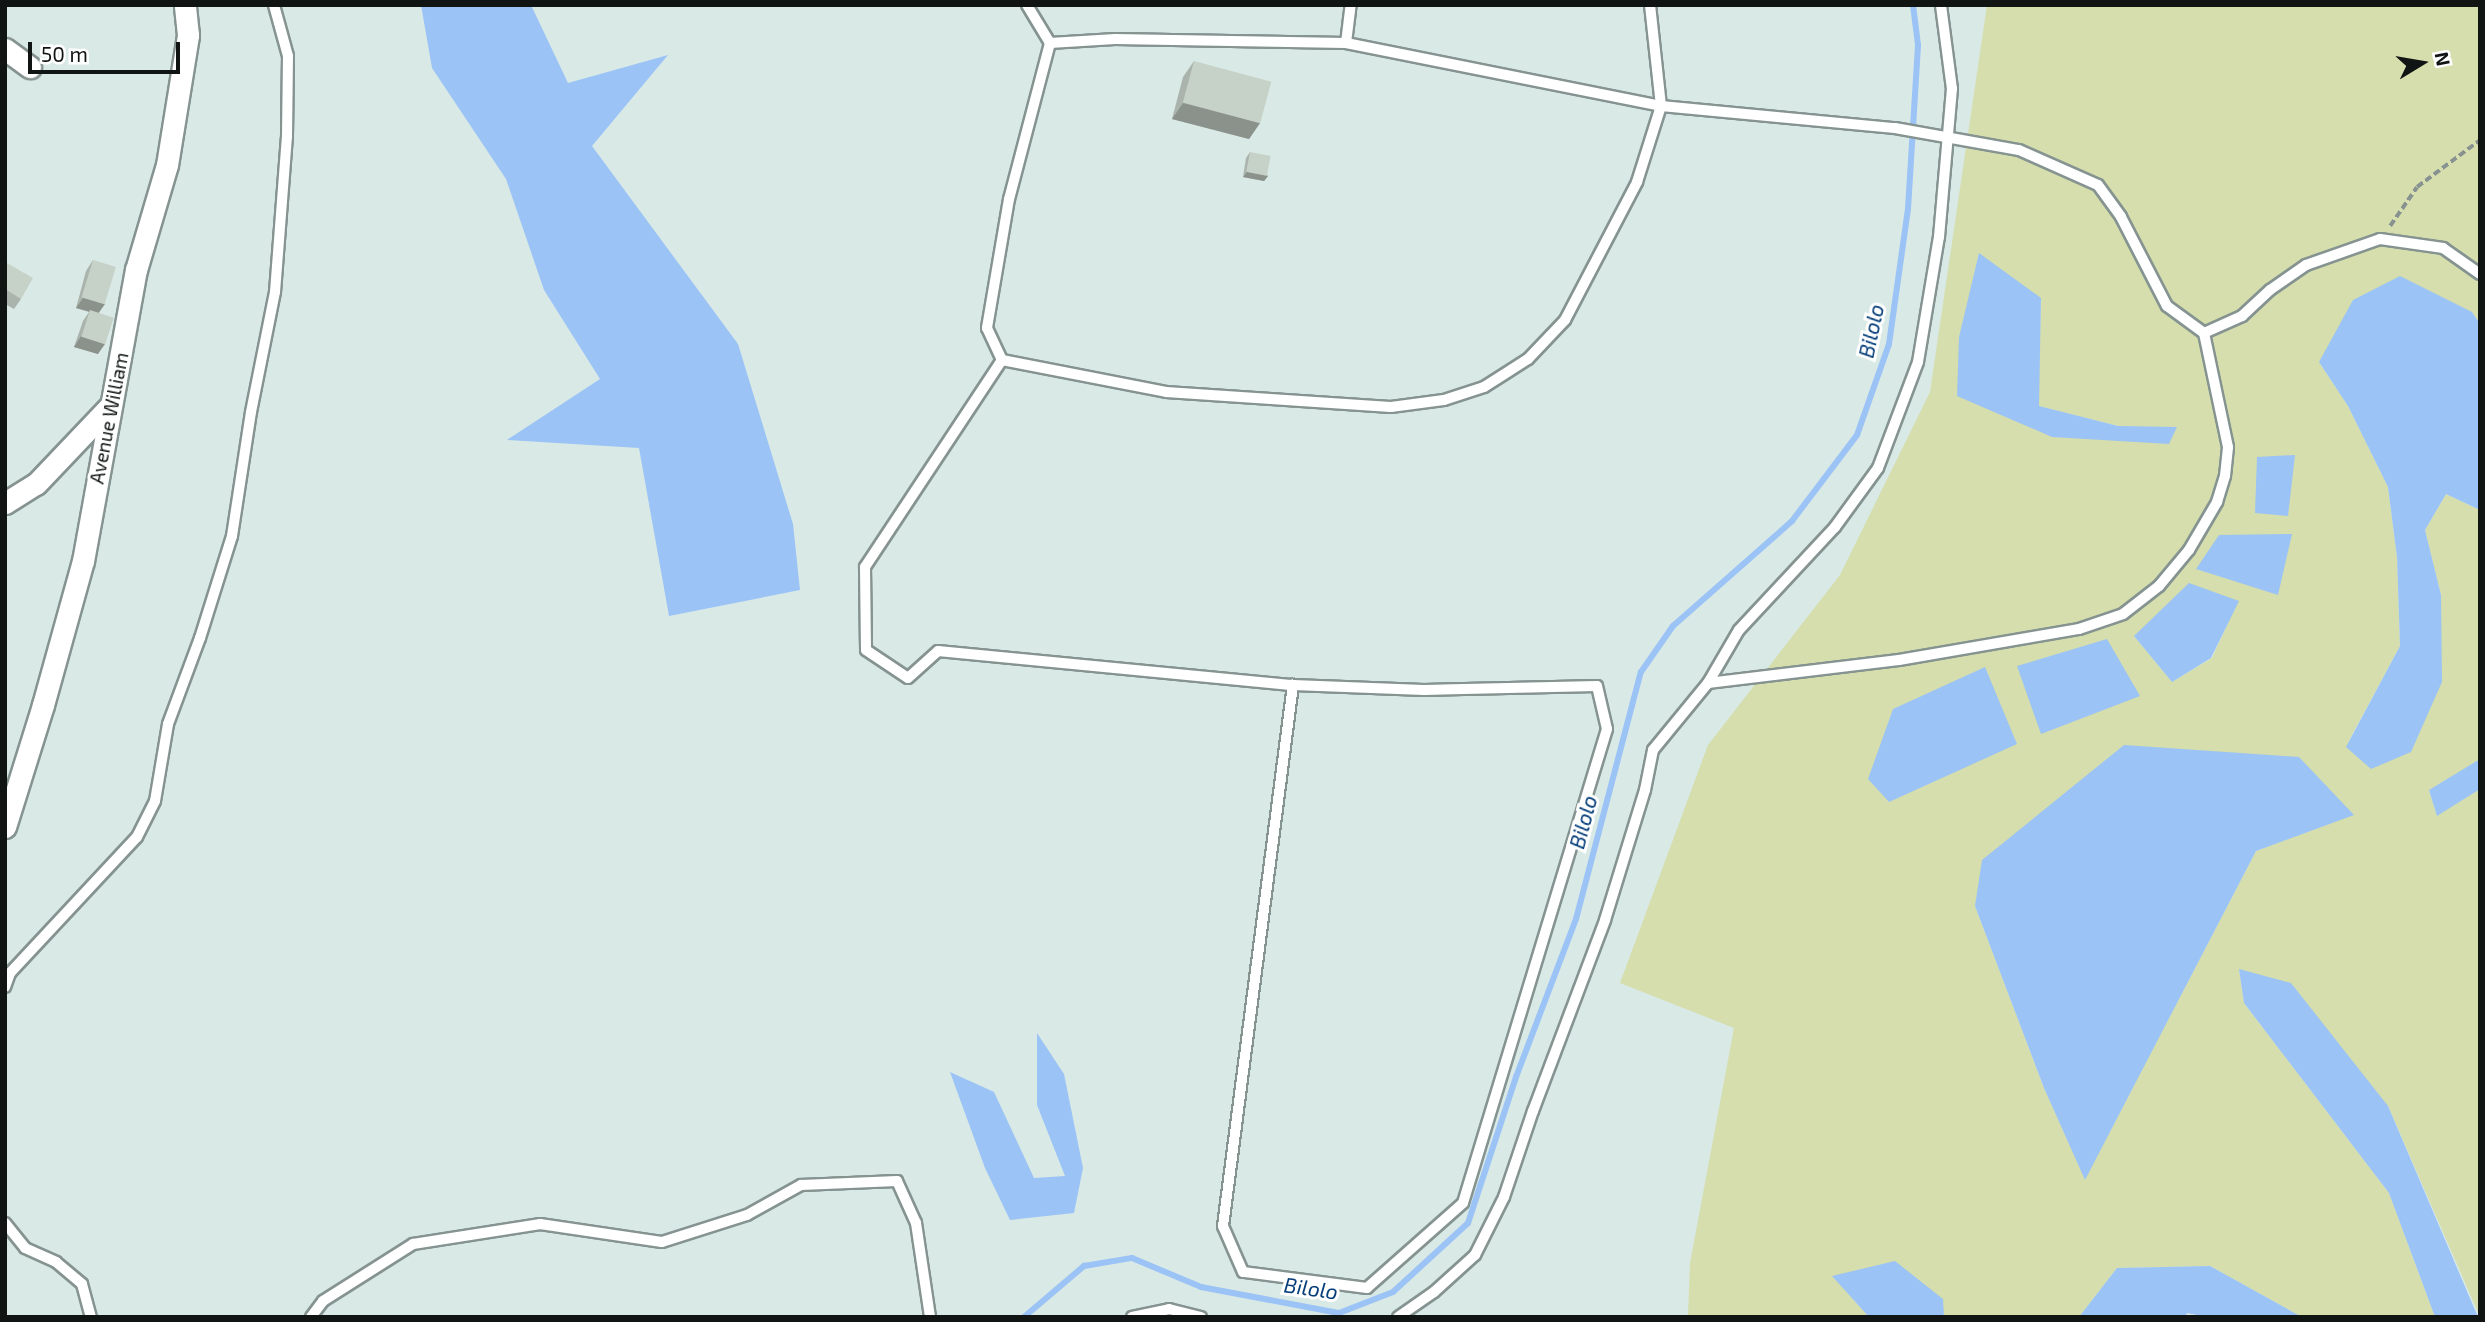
<!DOCTYPE html>
<html>
<head>
<meta charset="utf-8">
<style>
	body { margin:0 }
	#map { position:relative; width:2485px; height:1322px; overflow:hidden; background:#d9e9e6; font-family:"Exo 2",sans-serif }
	div>[style] { position:absolute }
	.green>* { inset:0; background:#d5deac }
	.water>* { inset:0; background:#9bc3f6 }
	.stream>* { height:6px; margin:-3px; padding:0 3px; transform-origin:3px; border-radius:3px; background:#9bc3f6 }
	.path>* { height:3.5px; margin-top:-1.75px; transform-origin:0; background:repeating-linear-gradient(90deg,#889391 0 7px,transparent 0 10.5px) }
	.roads { filter:drop-shadow(2px 0 #859391) drop-shadow(-2px 0 #859391) drop-shadow(0 2px #859391) drop-shadow(0 -2px #859391) }
	.service>* { height:10px; margin:-5px; padding:0 5px; transform-origin:5px; border-radius:5px; background:#fff }
	.minor>* { height:21px; margin:-10.5px; padding:0 10.5px; transform-origin:10.5px; border-radius:10.5px; background:#fff }
	.wall>* { inset:0; background:#aab4ac }
	.shaded-wall>* { inset:0; background:#8b928c }
	.building>* { inset:0; background:#c6d1c8; transform-origin:0 0 }
	span { translate:-50% -50%; white-space:nowrap; text-align:center; line-height:1.15; -webkit-text-stroke:6px #fff; paint-order:stroke }
	.street-label { font-size:19px; color:#101514 }
	.water-label { font-size:21px; color:#053e79; font-style:italic }
	.frame { position:absolute; inset:0; border:7px solid #101514; pointer-events:none }
	.north { position:absolute; left:2387px; top:28px; width:70px; height:70px; -webkit-text-stroke:5px #fff; paint-order:stroke; rotate:79deg; font-size:19px; font-weight:700; line-height:28px; text-align:center; color:#101514 }
	.north::after { content:''; display:block; margin:auto; width:24px; height:32px; background:#101514; clip-path:polygon(50% 0,100% 100%,50% 72%,0 100%) }
	.scale { position:absolute; left:28px; top:42px; width:152px; height:32px; box-sizing:border-box; border:4px solid #101514; border-top:0; padding-left:9px; font-size:21px; line-height:24px; white-space:nowrap; color:#101514; -webkit-text-stroke:5px #fff; paint-order:stroke }
</style>
</head>
<body>
<div id="map">
	<div class="green">
		<div style="clip-path:polygon(evenodd,1987px 5px,2480px 5px,2480px 324px,2472px 312px,2319px 362px,2348px 406px,2388px 487px,2397px 557px,2400px 646px,2346px 746px,2441px 595px,2425px 530px,2446px 494px,2480px 510px,2480px 759px,2429px 791px,2437px 815px,2480px 789px,2480px 1317px,2388px 1106px,2239px 969px,2244px 1003px,2389px 1193px,2435px 1317px,2302px 1317px,2210px 1266px,2117px 1268px,2079px 1317px,1944px 1317px,1942px 1299px,1833px 1276px,1869px 1317px,1688px 1317px,1690px 1263px,1734px 1028px,1620px 983px,1708px 745px,1840px 575px,1930px 392px,1987px 5px,2041px 298px,2038px 406px,2118px 426px,2176px 428px,2052px 437px,1959px 337px,2041px 298px,1987px 5px,2238px 601px,2212px 658px,2172px 682px,2134px 636px,2238px 601px,1987px 5px,2353px 815px,2256px 851px,2085px 1179px,2044px 1088px,1975px 906px,2353px 815px)"></div>
	</div>
	<div class="water">
		<div style="clip-path:polygon(421px 5px,531px 5px,568px 83px,668px 55px,592px 146px,738px 344px,793px 524px,800px 590px,669px 616px,639px 448px,507px 440px,600px 379px,544px 290px,506px 179px,432px 68px)"></div>
		<div style="clip-path:polygon(1979px 253px,2041px 298px,2039px 406px,2118px 426px,2177px 427px,2169px 444px,2052px 437px,1957px 396px,1959px 337px)"></div>
		<div style="clip-path:polygon(2400px 276px,2472px 312px,2480px 324px,2480px 510px,2446px 494px,2425px 530px,2441px 595px,2442px 682px,2411px 752px,2371px 769px,2346px 747px,2400px 646px,2397px 557px,2388px 487px,2348px 406px,2319px 362px,2353px 300px)"></div>
		<div style="clip-path:polygon(2295px 455px,2288px 516px,2255px 513px,2257px 457px)"></div>
		<div style="clip-path:polygon(2292px 534px,2278px 595px,2196px 569px,2219px 535px)"></div>
		<div style="clip-path:polygon(2189px 583px,2239px 601px,2211px 658px,2172px 682px,2134px 636px)"></div>
		<div style="clip-path:polygon(2107px 639px,2140px 696px,2041px 734px,2017px 666px)"></div>
		<div style="clip-path:polygon(1985px 667px,2017px 744px,1889px 802px,1868px 779px,1893px 709px)"></div>
		<div style="clip-path:polygon(2124px 745px,2299px 757px,2354px 815px,2256px 851px,2085px 1180px,2044px 1088px,1975px 906px,1982px 860px)"></div>
		<div style="clip-path:polygon(2480px 759px,2480px 789px,2437px 816px,2429px 790px)"></div>
		<div style="clip-path:polygon(2239px 969px,2291px 983px,2388px 1106px,2478px 1317px,2435px 1317px,2389px 1193px,2244px 1003px)"></div>
		<div style="clip-path:polygon(1037px 1033px,1064px 1074px,1083px 1168px,1074px 1213px,1010px 1220px,985px 1168px,950px 1072px,994px 1092px,1034px 1178px,1065px 1176px,1037px 1105px)"></div>
		<div style="clip-path:polygon(1895px 1261px,1943px 1299px,1944px 1317px,1869px 1317px,1832px 1276px)"></div>
		<div style="clip-path:polygon(2210px 1266px,2302px 1317px,2207px 1317px,2187px 1313px,2185px 1317px,2079px 1317px,2117px 1268px)"></div>
	</div>
	<div class="stream">
		<div style="left:1024px;top:1317px;width:79px;rotate:-40.4deg"></div>
		<div style="left:1084px;top:1266px;width:49px;rotate:-9.5deg"></div>
		<div style="left:1132px;top:1258px;width:75px;rotate:22.8deg"></div>
		<div style="left:1201px;top:1287px;width:140px;rotate:10.7deg"></div>
		<div style="left:1339px;top:1313px;width:58px;rotate:-21.3deg"></div>
		<div style="left:1393px;top:1292px;width:102px;rotate:-42.6deg"></div>
		<div style="left:1468px;top:1223px;width:154px;rotate:-71.8deg"></div>
		<div style="left:1516px;top:1077px;width:169px;rotate:-69.2deg"></div>
		<div style="left:1576px;top:919px;width:255px;rotate:-75.3deg"></div>
		<div style="left:1641px;top:672px;width:56px;rotate:-55.2deg"></div>
		<div style="left:1673px;top:626px;width:159px;rotate:-41.4deg"></div>
		<div style="left:1792px;top:521px;width:108px;rotate:-52.9deg"></div>
		<div style="left:1857px;top:435px;width:96px;rotate:-70.6deg"></div>
		<div style="left:1889px;top:344px;width:136px;rotate:-82deg"></div>
		<div style="left:1908px;top:209px;width:164px;rotate:-86.5deg"></div>
		<div style="left:1918px;top:45px;width:40px;rotate:-97.1deg"></div>
	</div>
	<div class="path">
		<div style="left:2390px;top:226px;width:47px;rotate:-55.3deg"></div>
		<div style="left:2417px;top:187px;width:79px;rotate:-36.7deg"></div>
	</div>
	<div class="roads">
		<div class="service">
			<div style="left:1027px;top:5px;width:44px;rotate:58.8deg"></div>
			<div style="left:1050px;top:43px;width:65px;rotate:-3.5deg"></div>
			<div style="left:1115px;top:39px;width:231px;rotate:1deg"></div>
			<div style="left:1346px;top:43px;width:321px;rotate:11.3deg"></div>
			<div style="left:1661px;top:106px;width:235px;rotate:5.4deg"></div>
			<div style="left:1895px;top:128px;width:126px;rotate:10.1deg"></div>
			<div style="left:2019px;top:150px;width:86px;rotate:23.9deg"></div>
			<div style="left:2098px;top:185px;width:39px;rotate:54deg"></div>
			<div style="left:2121px;top:217px;width:100px;rotate:62.7deg"></div>
			<div style="left:2167px;top:306px;width:46px;rotate:36.1deg"></div>
			<div style="left:2204px;top:333px;width:42px;rotate:-24.1deg"></div>
			<div style="left:2242px;top:316px;width:38px;rotate:-43deg"></div>
			<div style="left:2270px;top:290px;width:44px;rotate:-34.8deg"></div>
			<div style="left:2306px;top:265px;width:78px;rotate:-19.4deg"></div>
			<div style="left:2380px;top:239px;width:64px;rotate:8.1deg"></div>
			<div style="left:2443px;top:248px;width:45px;rotate:35.1deg"></div>
			<div style="left:1050px;top:43px;width:161px;rotate:104.7deg"></div>
			<div style="left:1009px;top:199px;width:131px;rotate:99.7deg"></div>
			<div style="left:987px;top:328px;width:35px;rotate:65deg"></div>
			<div style="left:1002px;top:360px;width:167px;rotate:11deg"></div>
			<div style="left:1166px;top:392px;width:225px;rotate:3.8deg"></div>
			<div style="left:1391px;top:407px;width:53px;rotate:-7.5deg"></div>
			<div style="left:1444px;top:400px;width:42px;rotate:-18deg"></div>
			<div style="left:1484px;top:387px;width:52px;rotate:-32.5deg"></div>
			<div style="left:1528px;top:359px;width:54px;rotate:-46.5deg"></div>
			<div style="left:1565px;top:320px;width:156px;rotate:-62.4deg"></div>
			<div style="left:1637px;top:182px;width:80px;rotate:-72.5deg"></div>
			<div style="left:1661px;top:106px;width:102px;rotate:-96.2deg"></div>
			<div style="left:1346px;top:43px;width:38px;rotate:-83deg"></div>
			<div style="left:1002px;top:360px;width:248px;rotate:123.5deg"></div>
			<div style="left:865px;top:567px;width:83px;rotate:89.3deg"></div>
			<div style="left:866px;top:650px;width:50px;rotate:33.7deg"></div>
			<div style="left:908px;top:678px;width:40px;rotate:-42deg"></div>
			<div style="left:938px;top:651px;width:357px;rotate:5.5deg"></div>
			<div style="left:1293px;top:685px;width:131px;rotate:2.2deg"></div>
			<div style="left:1424px;top:690px;width:173px;rotate:-1.3deg"></div>
			<div style="left:1597px;top:686px;width:44px;rotate:76.9deg"></div>
			<div style="left:1607px;top:729px;width:495px;rotate:106.9deg"></div>
			<div style="left:1463px;top:1203px;width:128px;rotate:138.5deg"></div>
			<div style="left:1367px;top:1288px;width:125px;rotate:-172.6deg"></div>
			<div style="left:1243px;top:1272px;width:50px;rotate:-113.5deg"></div>
			<div style="left:1223px;top:1226px;width:546px;rotate:-82.63deg"></div>
			<div style="left:1708px;top:683px;width:192px;rotate:-6.9deg"></div>
			<div style="left:1899px;top:660px;width:183px;rotate:-9.8deg"></div>
			<div style="left:2079px;top:629px;width:46px;rotate:-18.8deg"></div>
			<div style="left:2123px;top:614px;width:46px;rotate:-37.9deg"></div>
			<div style="left:2159px;top:586px;width:47px;rotate:-50.2deg"></div>
			<div style="left:2189px;top:550px;width:56px;rotate:-59.7deg"></div>
			<div style="left:2217px;top:502px;width:27px;rotate:-73deg"></div>
			<div style="left:2225px;top:476px;width:29px;rotate:-84deg"></div>
			<div style="left:2228px;top:447px;width:116px;rotate:-101.9deg"></div>
			<div style="left:5px;top:987px;width:15px;rotate:-70deg"></div>
			<div style="left:10px;top:973px;width:186px;rotate:-47deg"></div>
			<div style="left:137px;top:837px;width:40px;rotate:-63.4deg"></div>
			<div style="left:155px;top:801px;width:78px;rotate:-80.4deg"></div>
			<div style="left:168px;top:724px;width:92px;rotate:-69.6deg"></div>
			<div style="left:200px;top:638px;width:107px;rotate:-72.6deg"></div>
			<div style="left:232px;top:536px;width:125px;rotate:-81.3deg"></div>
			<div style="left:251px;top:412px;width:122px;rotate:-78.7deg"></div>
			<div style="left:275px;top:292px;width:155px;rotate:-85.6deg"></div>
			<div style="left:287px;top:137px;width:81px;rotate:-89.3deg"></div>
			<div style="left:288px;top:56px;width:53px;rotate:-105.4deg"></div>
			<div style="left:5px;top:1223px;width:32px;rotate:51deg"></div>
			<div style="left:25px;top:1248px;width:34px;rotate:24deg"></div>
			<div style="left:56px;top:1262px;width:34px;rotate:40deg"></div>
			<div style="left:82px;top:1284px;width:34px;rotate:75deg"></div>
			<div style="left:311px;top:1317px;width:20px;rotate:-53deg"></div>
			<div style="left:323px;top:1301px;width:107px;rotate:-32.3deg"></div>
			<div style="left:413px;top:1244px;width:129px;rotate:-8.9deg"></div>
			<div style="left:540px;top:1224px;width:123px;rotate:8.4deg"></div>
			<div style="left:662px;top:1242px;width:89px;rotate:-17.6deg"></div>
			<div style="left:747px;top:1215px;width:62px;rotate:-29.1deg"></div>
			<div style="left:801px;top:1185px;width:96px;rotate:-2.4deg"></div>
			<div style="left:897px;top:1181px;width:46px;rotate:65.7deg"></div>
			<div style="left:916px;top:1223px;width:95px;rotate:81.5deg"></div>
			<div style="left:1132px;top:1317px;width:38px;rotate:-12deg"></div>
			<div style="left:1169px;top:1309px;width:33px;rotate:14deg"></div>
			<div style="left:1398px;top:1317px;width:44px;rotate:-34.8deg"></div>
			<div style="left:1434px;top:1292px;width:55px;rotate:-42.1deg"></div>
			<div style="left:1475px;top:1255px;width:65px;rotate:-63.4deg"></div>
			<div style="left:1504px;top:1197px;width:91px;rotate:-71.4deg"></div>
			<div style="left:1533px;top:1111px;width:204px;rotate:-69.3deg"></div>
			<div style="left:1605px;top:920px;width:136px;rotate:-72.9deg"></div>
			<div style="left:1645px;top:790px;width:41px;rotate:-78.7deg"></div>
			<div style="left:1653px;top:750px;width:87px;rotate:-50.6deg"></div>
			<div style="left:1708px;top:683px;width:61px;rotate:-59.7deg"></div>
			<div style="left:1739px;top:630px;width:141px;rotate:-47deg"></div>
			<div style="left:1835px;top:527px;width:73px;rotate:-53.9deg"></div>
			<div style="left:1878px;top:468px;width:113px;rotate:-69.3deg"></div>
			<div style="left:1918px;top:362px;width:127px;rotate:-80.5deg"></div>
			<div style="left:1939px;top:237px;width:149px;rotate:-85deg"></div>
			<div style="left:1952px;top:89px;width:85px;rotate:-97.5deg"></div>
		</div>
		<div class="minor">
			<div style="left:5px;top:49px;width:31px;rotate:36deg"></div>
			<div style="left:5px;top:503px;width:36px;rotate:-32deg"></div>
			<div style="left:36px;top:484px;width:109px;rotate:-46.5deg"></div>
			<div style="left:5px;top:827px;width:128px;rotate:-72.7deg"></div>
			<div style="left:43px;top:705px;width:149px;rotate:-74.5deg"></div>
			<div style="left:83px;top:561px;width:296px;rotate:-79.7deg"></div>
			<div style="left:136px;top:270px;width:109px;rotate:-73.6deg"></div>
			<div style="left:167px;top:165px;width:132px;rotate:-80.8deg"></div>
			<div style="left:188px;top:35px;width:30px;rotate:-96deg"></div>
		</div>
	</div>
	<div class="wall">
		<div style="clip-path:polygon(1194px 61px,1260px 123px,1249px 139px,1172px 119px,1183px 77px)"></div>
		<div style="clip-path:polygon(1250px 152px,1268px 176px,1264px 181px,1243px 177px,1246px 158px)"></div>
		<div style="clip-path:polygon(93px 260px,99px 313px,98px 354px,74px 347px,83px 321px,89px 312px,76px 308px,86px 271px)"></div>
		<div style="clip-path:polygon(5px 262px,21px 299px,14px 309px,5px 304px)"></div>
	</div>
	<div class="shaded-wall">
		<div style="clip-path:polygon(1183px 103px,1260px 123px,1249px 139px,1172px 119px)"></div>
		<div style="clip-path:polygon(1247px 172px,1268px 176px,1264px 181px,1243px 177px)"></div>
		<div style="clip-path:polygon(83px 298px,105px 304px,98px 314px,76px 308px)"></div>
		<div style="clip-path:polygon(81px 336px,105px 344px,98px 354px,74px 347px)"></div>
	</div>
	<div class="building">
		<div style="left:1194px;top:61px;width:80px;height:43px;rotate:15deg"></div>
		<div style="left:1250px;top:152px;width:21px;height:20px;rotate:11deg"></div>
		<div style="left:93px;top:260px;width:24px;height:39px;rotate:17deg"></div>
		<div style="clip-path:polygon(5px 262px,33px 278px,21px 299px,5px 289px)"></div>
		<div style="left:90px;top:310px;width:25px;height:28px;rotate:18deg"></div>
	</div>
	<div class="street-label">
		<span style="left:109px;top:418px;rotate:-79deg">Avenue William</span>
	</div>
	<div class="water-label">
		<span style="left:1871px;top:331px;rotate:-78deg">Bilolo</span>
		<span style="left:1583px;top:822px;rotate:-75deg">Bilolo</span>
		<span style="left:1311px;top:1288px;rotate:8deg">Bilolo</span>
	</div>
	<div class="frame"></div>
	<div class="north">N</div>
	<div class="scale">50 m</div>
</div>
</body>
</html>
